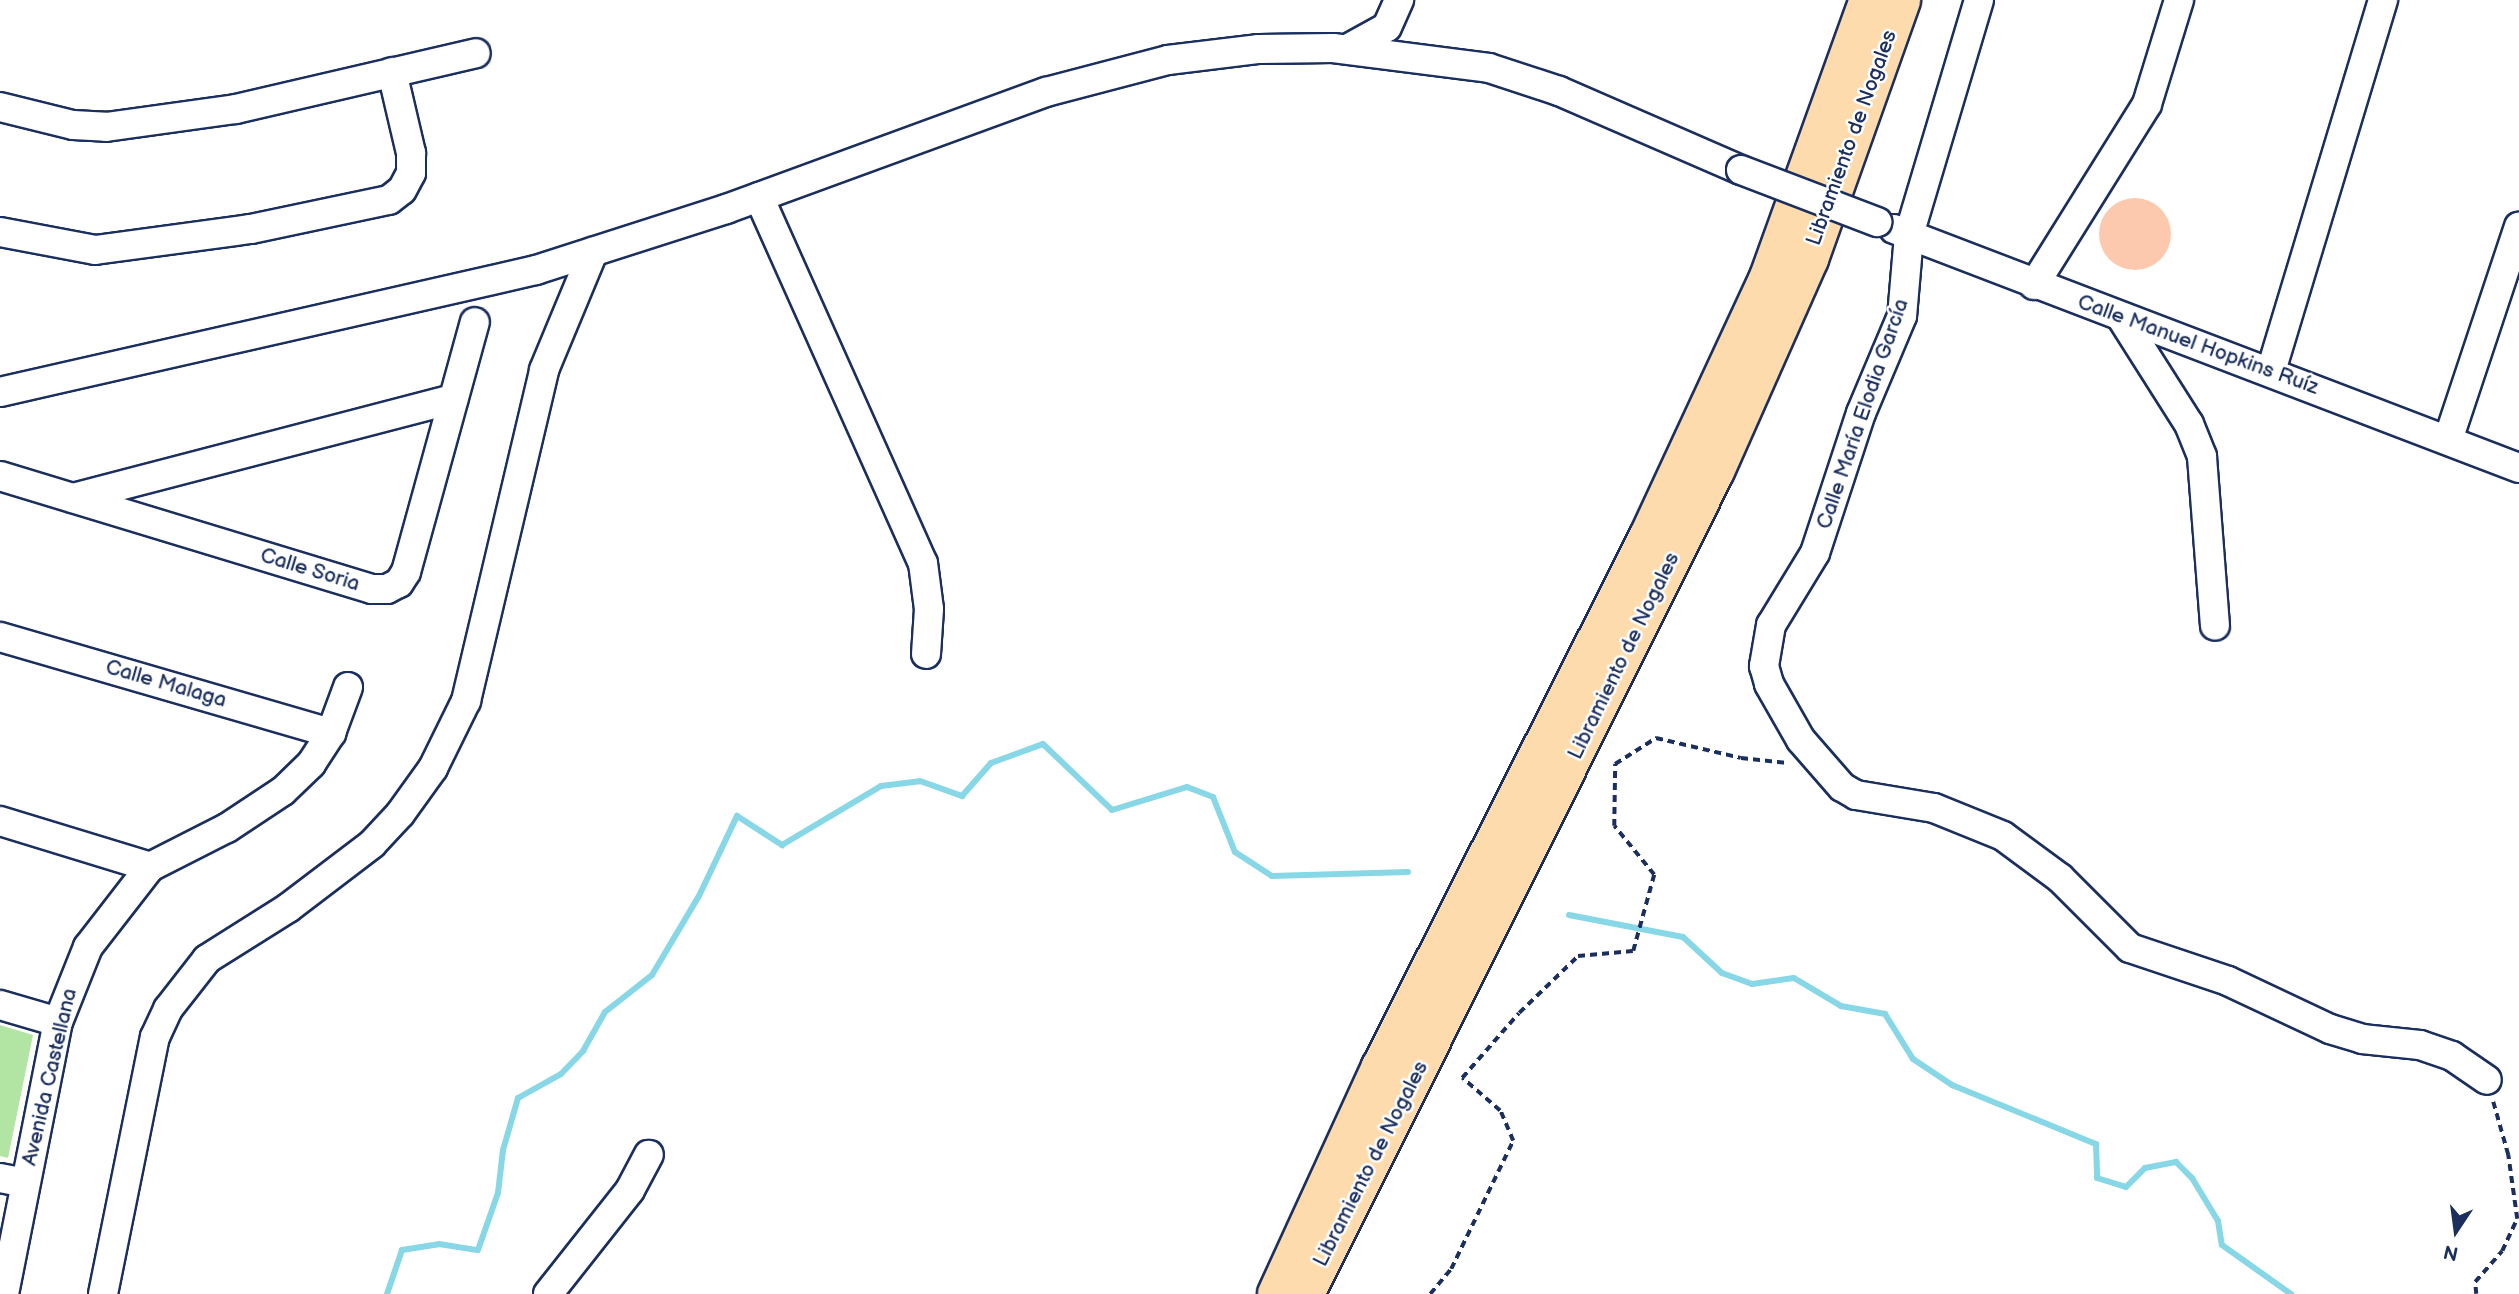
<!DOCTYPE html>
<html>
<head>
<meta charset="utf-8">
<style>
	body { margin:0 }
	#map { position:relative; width:2519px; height:1294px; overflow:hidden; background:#fff; font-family:"Balsamiq Sans",sans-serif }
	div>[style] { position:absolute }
	.green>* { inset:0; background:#b2e4a4 }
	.stream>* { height:6px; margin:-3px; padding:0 3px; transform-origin:3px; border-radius:3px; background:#88d7e6 }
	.building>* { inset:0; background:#fdc9ae }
	.round { border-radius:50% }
	.path>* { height:3.5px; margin-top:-1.75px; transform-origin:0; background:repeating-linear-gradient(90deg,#1b2f5e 0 7px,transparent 0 12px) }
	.roads { filter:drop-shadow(2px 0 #1b2f5e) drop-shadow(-2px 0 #1b2f5e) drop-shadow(0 2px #1b2f5e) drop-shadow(0 -2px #1b2f5e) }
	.minor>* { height:28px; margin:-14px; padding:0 14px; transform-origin:14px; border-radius:14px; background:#fff }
	.highway>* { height:38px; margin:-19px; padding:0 19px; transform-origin:19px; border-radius:19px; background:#fedbac }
	.bridges { filter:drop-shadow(2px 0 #1b2f5e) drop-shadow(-2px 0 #1b2f5e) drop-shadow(0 2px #1b2f5e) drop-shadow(0 -2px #1b2f5e) }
	.minor-bridge>* { height:28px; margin:-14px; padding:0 14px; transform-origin:14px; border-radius:14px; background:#fff }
	span { translate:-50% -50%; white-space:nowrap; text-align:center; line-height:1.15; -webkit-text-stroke:5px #fff; paint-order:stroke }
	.street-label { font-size:21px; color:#1b2f5e }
	.north { position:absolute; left:2421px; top:1196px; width:70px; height:70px; -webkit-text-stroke:5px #fff; paint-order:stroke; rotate:193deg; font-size:19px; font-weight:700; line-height:28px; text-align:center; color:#1b2f5e }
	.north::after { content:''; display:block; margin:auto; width:24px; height:32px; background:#1b2f5e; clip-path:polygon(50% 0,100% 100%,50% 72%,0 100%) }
</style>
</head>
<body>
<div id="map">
	<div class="green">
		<div style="clip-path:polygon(0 1025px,33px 1035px,8px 1158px,0 1156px)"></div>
	</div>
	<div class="stream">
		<div style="left:1569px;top:915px;width:116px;rotate:10.9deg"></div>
		<div style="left:1683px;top:937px;width:53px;rotate:42.7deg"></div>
		<div style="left:1722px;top:973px;width:32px;rotate:20deg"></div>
		<div style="left:1752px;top:984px;width:42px;rotate:-8.1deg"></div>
		<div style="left:1794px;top:978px;width:55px;rotate:30.8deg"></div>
		<div style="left:1841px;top:1006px;width:45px;rotate:10.3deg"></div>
		<div style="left:1885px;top:1014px;width:53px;rotate:58.1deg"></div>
		<div style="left:1913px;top:1059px;width:47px;rotate:33.7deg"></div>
		<div style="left:1952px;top:1085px;width:156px;rotate:22.3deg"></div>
		<div style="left:2096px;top:1144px;width:34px;rotate:88deg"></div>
		<div style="left:2097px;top:1178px;width:30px;rotate:17deg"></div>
		<div style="left:2126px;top:1187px;width:27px;rotate:-45deg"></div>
		<div style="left:2145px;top:1168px;width:32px;rotate:-11deg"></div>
		<div style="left:2176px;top:1162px;width:23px;rotate:45deg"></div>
		<div style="left:2192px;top:1178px;width:50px;rotate:58.8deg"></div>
		<div style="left:2218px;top:1221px;width:24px;rotate:81deg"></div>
		<div style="left:2222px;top:1245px;width:85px;rotate:35.4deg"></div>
		<div style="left:387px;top:1294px;width:46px;rotate:-71.2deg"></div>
		<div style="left:402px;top:1250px;width:37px;rotate:-9deg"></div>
		<div style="left:439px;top:1244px;width:39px;rotate:9deg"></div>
		<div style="left:478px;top:1250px;width:60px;rotate:-70.7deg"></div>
		<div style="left:498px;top:1193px;width:43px;rotate:-83.4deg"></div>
		<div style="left:503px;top:1150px;width:54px;rotate:-73.9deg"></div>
		<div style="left:518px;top:1098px;width:49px;rotate:-29.2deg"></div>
		<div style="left:561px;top:1074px;width:32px;rotate:-46deg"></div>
		<div style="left:583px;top:1051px;width:45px;rotate:-60.6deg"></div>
		<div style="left:605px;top:1012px;width:60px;rotate:-38.2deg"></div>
		<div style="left:652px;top:975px;width:92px;rotate:-59.3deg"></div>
		<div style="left:699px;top:896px;width:89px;rotate:-64.6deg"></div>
		<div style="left:737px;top:816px;width:54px;rotate:32.8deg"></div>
		<div style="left:782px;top:845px;width:115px;rotate:-30.8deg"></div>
		<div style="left:881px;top:786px;width:39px;rotate:-7deg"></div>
		<div style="left:920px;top:781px;width:45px;rotate:19.7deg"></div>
		<div style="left:962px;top:796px;width:44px;rotate:-48.7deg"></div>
		<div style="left:991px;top:763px;width:55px;rotate:-20.1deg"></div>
		<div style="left:1043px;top:744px;width:95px;rotate:43.7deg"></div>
		<div style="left:1112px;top:810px;width:78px;rotate:-17deg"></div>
		<div style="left:1187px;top:787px;width:28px;rotate:21deg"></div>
		<div style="left:1213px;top:797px;width:59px;rotate:68.2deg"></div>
		<div style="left:1235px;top:852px;width:44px;rotate:33deg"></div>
		<div style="left:1272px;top:876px;width:136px;rotate:-1.7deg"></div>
	</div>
	<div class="building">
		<div class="round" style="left:2099px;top:198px;width:72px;height:72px"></div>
	</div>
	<div class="path">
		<div style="left:1430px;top:1294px;width:33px;rotate:-50deg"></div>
		<div style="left:1451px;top:1269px;width:142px;rotate:-64.2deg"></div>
		<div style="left:1513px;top:1141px;width:33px;rotate:-113deg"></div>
		<div style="left:1500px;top:1111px;width:50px;rotate:-139deg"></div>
		<div style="left:1462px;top:1078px;width:86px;rotate:-48.8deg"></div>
		<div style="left:1519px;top:1013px;width:82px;rotate:-44deg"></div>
		<div style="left:1578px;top:956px;width:55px;rotate:-5.2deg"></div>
		<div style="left:1633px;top:951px;width:79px;rotate:-74.6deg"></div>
		<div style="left:1654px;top:875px;width:63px;rotate:-129.2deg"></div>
		<div style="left:1614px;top:826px;width:62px;rotate:-89.1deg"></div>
		<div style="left:1615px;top:764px;width:49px;rotate:-32.4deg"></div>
		<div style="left:1656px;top:738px;width:87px;rotate:13.2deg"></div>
		<div style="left:1741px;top:758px;width:47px;rotate:6.1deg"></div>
		<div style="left:2476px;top:1294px;width:12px;rotate:-95deg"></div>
		<div style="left:2475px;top:1282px;width:41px;rotate:-48.9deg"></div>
		<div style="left:2502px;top:1251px;width:35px;rotate:-65deg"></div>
		<div style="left:2517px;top:1219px;width:65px;rotate:-98deg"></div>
		<div style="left:2508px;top:1155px;width:55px;rotate:-105.8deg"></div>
	</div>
	<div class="roads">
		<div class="minor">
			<div style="left:1979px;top:0;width:245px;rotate:106.6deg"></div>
			<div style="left:1909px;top:235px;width:81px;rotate:94.9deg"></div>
			<div style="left:1902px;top:316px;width:105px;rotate:112.9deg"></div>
			<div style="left:1861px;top:413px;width:147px;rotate:108.2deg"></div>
			<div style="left:1815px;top:553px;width:84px;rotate:121.4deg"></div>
			<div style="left:1771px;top:625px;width:42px;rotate:99.7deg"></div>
			<div style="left:1764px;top:666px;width:19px;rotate:74deg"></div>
			<div style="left:1769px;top:684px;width:64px;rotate:60.3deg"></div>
			<div style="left:1801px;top:740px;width:62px;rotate:48.9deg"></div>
			<div style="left:1842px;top:787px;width:16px;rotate:30deg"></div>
			<div style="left:1856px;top:795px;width:79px;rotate:9.5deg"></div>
			<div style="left:1934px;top:808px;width:74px;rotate:22.1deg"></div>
			<div style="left:2003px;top:836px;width:71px;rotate:36.4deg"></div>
			<div style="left:2060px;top:878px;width:99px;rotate:45deg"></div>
			<div style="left:2130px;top:948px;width:103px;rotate:18.6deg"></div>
			<div style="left:2228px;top:981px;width:113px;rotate:25.2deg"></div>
			<div style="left:2330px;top:1029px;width:34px;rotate:17deg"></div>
			<div style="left:2362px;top:1039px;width:58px;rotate:5.9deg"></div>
			<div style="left:2420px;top:1045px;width:34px;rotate:19deg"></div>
			<div style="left:2452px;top:1056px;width:42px;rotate:34.4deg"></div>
			<div style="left:1349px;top:48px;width:43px;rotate:-28.9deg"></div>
			<div style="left:1387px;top:27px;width:30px;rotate:-66deg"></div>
			<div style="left:0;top:107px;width:75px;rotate:13.9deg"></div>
			<div style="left:73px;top:125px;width:33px;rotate:3deg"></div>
			<div style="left:106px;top:127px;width:131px;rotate:-7.9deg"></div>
			<div style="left:236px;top:109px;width:246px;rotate:-13.1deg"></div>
			<div style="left:759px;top:197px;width:401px;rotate:65.9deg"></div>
			<div style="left:923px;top:563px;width:46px;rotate:82.6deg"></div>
			<div style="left:929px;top:609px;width:45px;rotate:93.8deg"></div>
			<div style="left:1894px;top:229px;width:669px;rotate:20.93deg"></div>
			<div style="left:0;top:232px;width:97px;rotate:10.7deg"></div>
			<div style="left:95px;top:250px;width:157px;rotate:-7.7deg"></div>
			<div style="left:251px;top:229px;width:141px;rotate:-11.9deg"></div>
			<div style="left:389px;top:200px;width:16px;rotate:-38deg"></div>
			<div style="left:402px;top:190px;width:19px;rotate:-62deg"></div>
			<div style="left:411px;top:173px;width:20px;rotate:-90deg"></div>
			<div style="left:411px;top:153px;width:83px;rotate:-103.2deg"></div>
			<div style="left:2034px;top:285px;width:213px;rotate:-58deg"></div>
			<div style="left:2147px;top:104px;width:109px;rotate:-72.9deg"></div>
			<div style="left:2121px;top:317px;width:127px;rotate:57.6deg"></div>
			<div style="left:2189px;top:424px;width:35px;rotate:68deg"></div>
			<div style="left:2202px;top:457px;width:169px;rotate:85.6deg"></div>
			<div style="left:2271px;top:371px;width:388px;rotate:-73.2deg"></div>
			<div style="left:0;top:392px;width:550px;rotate:-12.82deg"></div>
			<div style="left:536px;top:270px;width:200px;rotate:-17.8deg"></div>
			<div style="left:726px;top:209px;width:341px;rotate:-20.1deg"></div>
			<div style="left:1046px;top:92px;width:126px;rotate:-14.7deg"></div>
			<div style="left:1168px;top:60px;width:92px;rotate:-6.9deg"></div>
			<div style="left:1259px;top:49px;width:74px;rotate:-0.8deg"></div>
			<div style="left:1333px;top:48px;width:157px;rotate:7.3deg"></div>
			<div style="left:1489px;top:68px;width:74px;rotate:18.2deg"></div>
			<div style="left:1559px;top:91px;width:198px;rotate:23.5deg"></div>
			<div style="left:2448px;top:440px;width:225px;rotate:-71.6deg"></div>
			<div style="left:0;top:476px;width:389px;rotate:16.9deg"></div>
			<div style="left:372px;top:589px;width:15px"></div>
			<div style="left:387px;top:589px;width:13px;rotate:-27deg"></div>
			<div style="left:399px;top:583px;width:13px;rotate:-58deg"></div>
			<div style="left:406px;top:572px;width:259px;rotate:-74.6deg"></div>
			<div style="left:73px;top:498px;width:393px;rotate:-14.6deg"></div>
			<div style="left:0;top:637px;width:345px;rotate:16.2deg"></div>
			<div style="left:0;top:821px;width:157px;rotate:17deg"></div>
			<div style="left:0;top:1005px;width:60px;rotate:16.3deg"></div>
			<div style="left:0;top:1178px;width:25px;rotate:11deg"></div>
			<div style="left:4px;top:1294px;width:277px;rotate:-78.8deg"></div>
			<div style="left:58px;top:1022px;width:81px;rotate:-68.2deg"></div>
			<div style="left:88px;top:947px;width:101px;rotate:-52.2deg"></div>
			<div style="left:150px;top:867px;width:86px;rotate:-26.9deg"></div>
			<div style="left:227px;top:828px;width:67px;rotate:-33.5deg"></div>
			<div style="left:283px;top:791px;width:39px;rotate:-44deg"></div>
			<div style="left:311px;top:764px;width:37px;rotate:-57deg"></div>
			<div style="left:331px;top:733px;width:49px;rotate:-69.7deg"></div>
			<div style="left:103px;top:1294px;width:262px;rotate:-78.6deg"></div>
			<div style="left:155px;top:1037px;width:31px;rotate:-65deg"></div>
			<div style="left:168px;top:1009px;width:63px;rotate:-52deg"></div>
			<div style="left:207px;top:959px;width:96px;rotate:-32.2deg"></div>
			<div style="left:288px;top:908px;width:106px;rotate:-37.3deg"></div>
			<div style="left:372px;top:844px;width:41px;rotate:-47deg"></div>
			<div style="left:400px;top:814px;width:57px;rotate:-54.3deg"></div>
			<div style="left:433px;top:768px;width:75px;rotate:-63.8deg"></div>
			<div style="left:466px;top:701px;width:340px;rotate:-76.7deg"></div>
			<div style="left:544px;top:370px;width:128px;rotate:-67.4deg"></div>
			<div style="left:548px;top:1294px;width:132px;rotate:-51.7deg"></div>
			<div style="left:630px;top:1190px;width:40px;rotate:-62deg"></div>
		</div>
		<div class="highway">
			<div style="left:1277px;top:1294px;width:250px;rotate:-65.4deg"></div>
			<div style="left:1381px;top:1067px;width:593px;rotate:-63.22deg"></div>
			<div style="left:1648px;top:538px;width:285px;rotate:-65.1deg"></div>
			<div style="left:1768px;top:280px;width:298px;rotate:-70.2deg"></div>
			<div style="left:1305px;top:1294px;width:919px;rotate:-63.52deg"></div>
			<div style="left:1715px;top:471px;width:232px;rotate:-66.1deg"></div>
			<div style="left:1809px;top:259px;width:275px;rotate:-70.4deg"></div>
		</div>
	</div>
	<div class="bridges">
		<div class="minor-bridge">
			<div style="left:1741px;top:170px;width:146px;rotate:20.9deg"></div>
		</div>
	</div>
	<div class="street-label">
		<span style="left:1852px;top:138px;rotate:-70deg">Libramiento de Nogales</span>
		<span style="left:2198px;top:345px;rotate:20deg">Calle Manuel Hopkins Ruíz</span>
		<span style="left:1863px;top:414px;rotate:-71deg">Calle María Elodia García</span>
		<span style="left:310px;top:570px;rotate:17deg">Calle Soria</span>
		<span style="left:1624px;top:656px;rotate:-64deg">Libramiento de Nogales</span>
		<span style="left:166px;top:684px;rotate:16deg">Calle Malaga</span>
		<span style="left:50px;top:1077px;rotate:-77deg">Avenida Castellana</span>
		<span style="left:1371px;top:1164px;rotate:-63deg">Libramiento de Nogales</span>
	</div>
	<div class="north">N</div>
</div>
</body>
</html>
